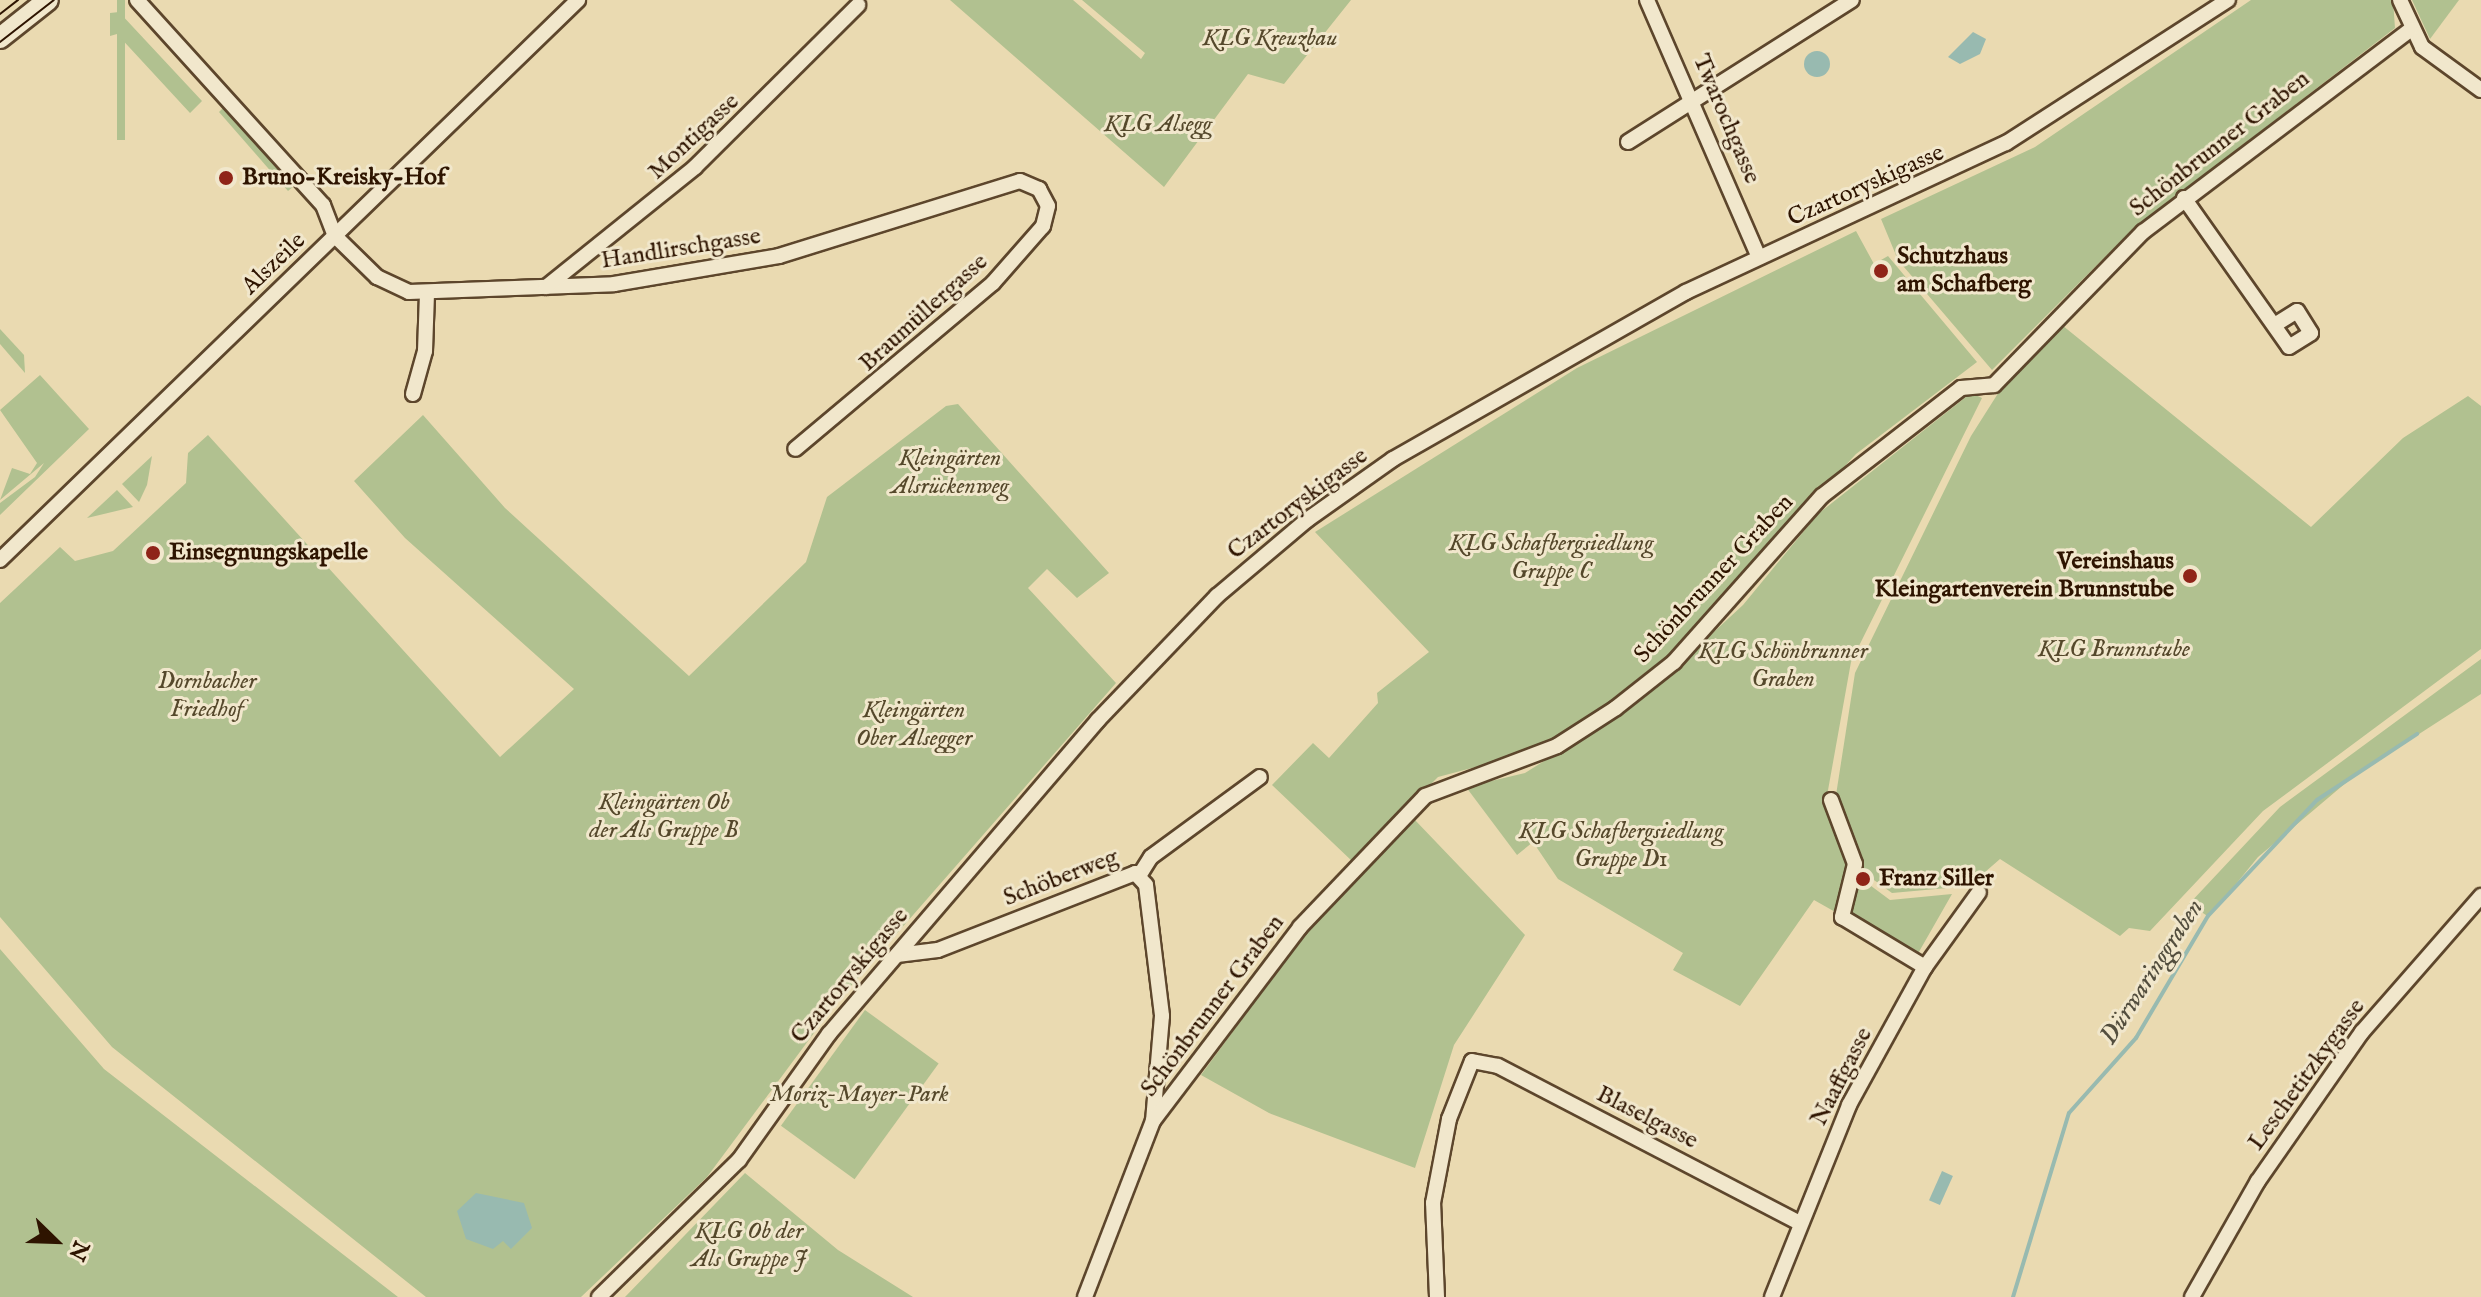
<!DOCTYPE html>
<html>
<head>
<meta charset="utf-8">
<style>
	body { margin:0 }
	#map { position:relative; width:2481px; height:1297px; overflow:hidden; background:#eadab1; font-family:"IM FELL English",serif }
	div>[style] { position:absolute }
	.green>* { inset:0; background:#b1c190; transform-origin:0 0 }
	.water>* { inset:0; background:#98bab0; transform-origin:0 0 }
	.round { border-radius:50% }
	.stream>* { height:4px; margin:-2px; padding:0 2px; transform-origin:2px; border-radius:2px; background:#98bab0 }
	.roads { filter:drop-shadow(2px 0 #5d462c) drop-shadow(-2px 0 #5d462c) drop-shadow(0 2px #5d462c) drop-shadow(0 -2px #5d462c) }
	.street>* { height:14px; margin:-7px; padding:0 7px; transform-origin:7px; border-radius:7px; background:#f1e7cc }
	.secondary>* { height:20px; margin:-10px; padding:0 10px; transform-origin:10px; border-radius:10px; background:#f1e7cc }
	.tram>* { height:2px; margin:-1px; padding:0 1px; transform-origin:1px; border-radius:1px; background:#2e1400 }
	.dots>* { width:22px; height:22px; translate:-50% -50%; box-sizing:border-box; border:4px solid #f1e7cc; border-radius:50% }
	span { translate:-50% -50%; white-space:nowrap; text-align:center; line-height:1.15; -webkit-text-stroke:6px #f1e7cc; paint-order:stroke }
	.park-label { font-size:24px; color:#55482b; font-style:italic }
	.street-label { font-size:24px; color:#2e1400 }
	.poi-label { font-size:24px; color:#2e1400; font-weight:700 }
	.left { translate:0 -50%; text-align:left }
	.right { translate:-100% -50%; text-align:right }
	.water-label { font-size:26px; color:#534e3e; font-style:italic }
	.north { position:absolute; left:16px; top:1201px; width:80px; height:80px; -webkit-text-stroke:6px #f1e7cc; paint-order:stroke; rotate:113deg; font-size:22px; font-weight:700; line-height:32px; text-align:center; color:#2e1400 }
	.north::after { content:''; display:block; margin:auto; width:28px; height:36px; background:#2e1400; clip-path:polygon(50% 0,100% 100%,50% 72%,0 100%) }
</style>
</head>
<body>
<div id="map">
	<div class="green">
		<div style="left:117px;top:0;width:8px;height:140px"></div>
		<div style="clip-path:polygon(950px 0,1073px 0,1141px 59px,1145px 53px,1082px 0,1351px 0,1284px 84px,1248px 74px,1164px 187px)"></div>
		<div style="clip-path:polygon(2251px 0,2393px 0,2395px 28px,2131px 231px,1992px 370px,1898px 260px,1881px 219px,2035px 147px)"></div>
		<div style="clip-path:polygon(2412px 0,2459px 0,2430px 39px)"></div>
		<div style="clip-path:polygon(119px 12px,202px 101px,190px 113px,117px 34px,110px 36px,110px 13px)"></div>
		<div style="clip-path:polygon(223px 108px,294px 186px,288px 191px,219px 112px)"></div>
		<div style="clip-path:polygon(1856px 231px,1874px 264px,1888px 256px,1977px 362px,1856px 454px,1668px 657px,1624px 694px,1528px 753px,1438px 777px,1353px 862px,1272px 785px,1313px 743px,1329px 758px,1378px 703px,1377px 693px,1429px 652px,1315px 532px,1577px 368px)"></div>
		<div style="clip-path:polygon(2057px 321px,2311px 527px,2403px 438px,2468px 396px,2481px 406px,2481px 649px,2263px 811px,2150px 931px,2129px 928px,2120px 936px,2000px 859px,1969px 886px,1892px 893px,1860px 870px,1836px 795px,1855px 673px,1971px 436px,2023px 354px)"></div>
		<div style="clip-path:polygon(0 329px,24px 355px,25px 373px,0 344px)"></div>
		<div style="clip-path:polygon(40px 375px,89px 429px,0 515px,0 503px,35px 477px,44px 463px,0 500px,12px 468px,30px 474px,37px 463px,0 410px)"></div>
		<div style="clip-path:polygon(1971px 393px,1982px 398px,1851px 662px,1825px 807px,1851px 863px,1837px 913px,1814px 900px,1740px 1006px,1673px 970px,1683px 953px,1558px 879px,1533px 842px,1517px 855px,1466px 787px,1525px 773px,1637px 703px,1743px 605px,1818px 514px)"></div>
		<div style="clip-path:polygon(958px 404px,1109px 573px,1077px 598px,1047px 569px,1028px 588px,1116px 683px,837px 1002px,707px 1177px,581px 1297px,426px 1297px,112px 1047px,0 917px,0 603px,60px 547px,75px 561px,113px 551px,186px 483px,188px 453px,208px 435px,500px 757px,574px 689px,405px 538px,354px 481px,423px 415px,505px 508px,689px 676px,806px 562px,827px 497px,946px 406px)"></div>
		<div style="clip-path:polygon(152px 456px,147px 485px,139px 502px,122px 484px)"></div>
		<div style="clip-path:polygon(117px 490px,133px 507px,87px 518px)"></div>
		<div style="clip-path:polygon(2481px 659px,2481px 694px,2354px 776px,2258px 857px,2209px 917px,2189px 904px,2280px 807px)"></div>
		<div style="clip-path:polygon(1414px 819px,1525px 935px,1454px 1045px,1415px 1168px,1269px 1113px,1201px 1075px,1328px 902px)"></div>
		<div style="clip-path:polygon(1859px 877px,1890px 900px,1952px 894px,1916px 957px,1849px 917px)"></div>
		<div style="clip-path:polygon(0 949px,104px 1069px,398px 1297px,0 1297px)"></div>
		<div style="left:865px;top:1010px;width:91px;height:143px;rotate:36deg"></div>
		<div style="clip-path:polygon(745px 1173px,838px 1250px,913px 1297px,625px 1297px)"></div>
	</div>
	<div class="water">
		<div style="clip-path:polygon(1973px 32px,1986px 39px,1980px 54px,1960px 64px,1948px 57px)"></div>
		<div class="round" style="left:1804px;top:51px;width:26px;height:26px"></div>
		<div style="left:1942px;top:1171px;width:12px;height:32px;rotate:24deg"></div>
		<div style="clip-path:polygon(476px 1193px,524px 1203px,532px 1228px,511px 1249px,503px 1241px,493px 1249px,466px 1239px,457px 1211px)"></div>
	</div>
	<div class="stream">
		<div style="left:2013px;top:1297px;width:192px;rotate:-73.1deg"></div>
		<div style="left:2069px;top:1113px;width:101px;rotate:-48.2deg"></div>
		<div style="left:2136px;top:1038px;width:142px;rotate:-59.5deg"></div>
		<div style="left:2208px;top:916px;width:159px;rotate:-46.8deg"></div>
		<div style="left:2317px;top:800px;width:120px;rotate:-33.4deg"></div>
	</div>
	<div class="roads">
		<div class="street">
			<div style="left:137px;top:0;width:277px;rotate:47.8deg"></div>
			<div style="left:323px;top:205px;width:33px;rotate:69deg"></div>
			<div style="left:1647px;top:0;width:280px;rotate:66.5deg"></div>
			<div style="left:2400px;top:0;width:52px;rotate:64.9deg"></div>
			<div style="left:2422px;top:47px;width:73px;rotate:36.1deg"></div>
			<div style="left:1628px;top:142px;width:265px;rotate:-32.4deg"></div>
			<div style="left:2184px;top:198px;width:182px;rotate:54.8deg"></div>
			<div style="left:2289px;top:347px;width:26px;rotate:-32deg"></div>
			<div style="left:2311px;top:333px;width:26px;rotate:-122deg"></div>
			<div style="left:2297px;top:311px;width:26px;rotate:148deg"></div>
			<div style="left:335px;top:236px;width:59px;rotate:44.3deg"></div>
			<div style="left:377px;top:277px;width:35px;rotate:25deg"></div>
			<div style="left:409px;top:292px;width:205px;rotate:-2.2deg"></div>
			<div style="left:614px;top:284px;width:167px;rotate:-9.6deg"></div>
			<div style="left:779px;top:256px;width:252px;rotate:-17.3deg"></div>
			<div style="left:1020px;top:181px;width:21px;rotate:23deg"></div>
			<div style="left:1039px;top:189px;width:19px;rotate:62deg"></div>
			<div style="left:1048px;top:206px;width:21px;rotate:104deg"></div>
			<div style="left:1043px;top:226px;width:76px;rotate:131.3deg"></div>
			<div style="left:993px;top:283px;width:258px;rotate:140deg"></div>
			<div style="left:546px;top:287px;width:191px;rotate:-38.8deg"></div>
			<div style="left:695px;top:167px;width:230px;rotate:-44.8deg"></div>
			<div style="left:413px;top:394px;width:45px;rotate:-74.4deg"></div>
			<div style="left:425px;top:351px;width:58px;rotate:-88deg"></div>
			<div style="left:0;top:560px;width:805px;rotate:-44.09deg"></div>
			<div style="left:1831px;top:800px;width:68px;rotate:69.4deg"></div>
			<div style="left:1855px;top:864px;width:55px;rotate:103.8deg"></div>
			<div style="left:1842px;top:917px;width:97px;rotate:31.1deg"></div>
			<div style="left:1139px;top:876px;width:22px;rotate:-58deg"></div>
			<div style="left:1151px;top:857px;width:135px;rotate:-36.3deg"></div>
			<div style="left:897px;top:955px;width:41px;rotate:-7deg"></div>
			<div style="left:938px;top:950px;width:212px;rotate:-21.3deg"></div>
			<div style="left:1135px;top:873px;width:16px;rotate:47deg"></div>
			<div style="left:1146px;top:885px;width:132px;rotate:83deg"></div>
			<div style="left:1162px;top:1016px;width:105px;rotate:94.9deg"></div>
			<div style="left:599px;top:1297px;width:196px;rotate:-44.4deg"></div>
			<div style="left:739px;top:1160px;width:155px;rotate:-54.5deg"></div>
			<div style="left:829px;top:1034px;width:413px;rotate:-49.4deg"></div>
			<div style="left:1098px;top:720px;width:172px;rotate:-46.2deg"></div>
			<div style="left:1217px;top:596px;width:118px;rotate:-40.2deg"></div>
			<div style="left:1307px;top:520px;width:105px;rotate:-35.3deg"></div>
			<div style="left:1393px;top:459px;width:337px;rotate:-29.7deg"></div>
			<div style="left:1686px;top:292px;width:353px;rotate:-25deg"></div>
			<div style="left:2006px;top:143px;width:264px;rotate:-32.8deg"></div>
			<div style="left:1085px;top:1297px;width:189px;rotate:-68.9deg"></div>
			<div style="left:1153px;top:1121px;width:243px;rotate:-52.8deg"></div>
			<div style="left:1300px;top:927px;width:181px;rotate:-46.3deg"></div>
			<div style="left:1425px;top:796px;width:141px;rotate:-20.7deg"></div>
			<div style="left:1557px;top:746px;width:70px;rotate:-32.8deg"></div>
			<div style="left:1616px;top:708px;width:74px;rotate:-38.4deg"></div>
			<div style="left:1674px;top:662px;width:222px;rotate:-48.3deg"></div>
			<div style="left:1822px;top:496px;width:176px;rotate:-37.8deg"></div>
			<div style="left:1961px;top:388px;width:33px;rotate:-5deg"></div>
			<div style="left:1994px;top:385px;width:214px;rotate:-45.8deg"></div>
			<div style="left:2143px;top:232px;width:335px;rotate:-37.1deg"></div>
			<div style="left:1437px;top:1297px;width:94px;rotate:-92.4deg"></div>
			<div style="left:1433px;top:1203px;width:86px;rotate:-79.2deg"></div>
			<div style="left:1449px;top:1119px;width:62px;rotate:-68.4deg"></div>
			<div style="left:1472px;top:1061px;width:26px;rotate:11deg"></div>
			<div style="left:1498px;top:1066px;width:338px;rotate:27.5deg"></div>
			<div style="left:1772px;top:1297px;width:207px;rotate:-68.1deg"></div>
			<div style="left:1849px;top:1105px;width:158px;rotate:-61.2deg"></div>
			<div style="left:1925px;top:967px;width:92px;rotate:-54.2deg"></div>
			<div style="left:2192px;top:1297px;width:133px;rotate:-60.4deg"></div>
			<div style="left:2258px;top:1181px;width:182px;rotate:-55.1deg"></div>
			<div style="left:2362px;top:1032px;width:181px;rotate:-48.8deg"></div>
		</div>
		<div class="secondary">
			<div style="left:0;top:38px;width:61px;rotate:-38.4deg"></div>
		</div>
	</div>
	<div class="tram">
		<div style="left:0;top:14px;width:23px;rotate:-38deg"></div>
		<div style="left:0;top:42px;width:68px;rotate:-37.9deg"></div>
	</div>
	<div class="dots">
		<div style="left:226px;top:178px;background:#8f2418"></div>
		<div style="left:1881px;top:271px;background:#8f2418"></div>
		<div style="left:153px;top:553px;background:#8f2418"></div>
		<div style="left:2190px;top:576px;background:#8f2418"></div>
		<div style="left:1863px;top:879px;background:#8f2418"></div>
	</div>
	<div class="park-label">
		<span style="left:1270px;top:39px">KLG Kreuzbau</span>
		<span style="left:1158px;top:125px">KLG Alsegg</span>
		<span style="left:950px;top:473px">Kleingärten<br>Alsrückenweg</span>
		<span style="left:1551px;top:558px">KLG Schafbergsiedlung<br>Gruppe C</span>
		<span style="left:2114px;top:650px">KLG Brunnstube</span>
		<span style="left:1783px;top:666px">KLG Schönbrunner<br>Graben</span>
		<span style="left:207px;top:696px">Dornbacher<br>Friedhof</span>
		<span style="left:914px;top:725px">Kleingärten<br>Ober Alsegger</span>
		<span style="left:664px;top:817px">Kleingärten Ob<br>der Als Gruppe B</span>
		<span style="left:1621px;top:846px">KLG Schafbergsiedlung<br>Gruppe D1</span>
		<span style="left:859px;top:1095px">Moriz-Mayer-Park</span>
		<span style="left:749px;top:1246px">KLG Ob der<br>Als Gruppe J</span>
	</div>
	<div class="street-label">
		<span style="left:1726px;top:119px;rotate:67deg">Twarochgasse</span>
		<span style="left:694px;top:137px;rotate:-43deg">Montigasse</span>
		<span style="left:2220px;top:144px;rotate:-38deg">Schönbrunner Graben</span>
		<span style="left:1866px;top:186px;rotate:-24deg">Czartoryskigasse</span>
		<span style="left:681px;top:249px;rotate:-9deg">Handlirschgasse</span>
		<span style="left:274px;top:264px;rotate:-44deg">Alszeile</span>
		<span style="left:924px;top:313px;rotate:-42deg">Braumüllergasse</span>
		<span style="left:1298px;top:504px;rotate:-37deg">Czartoryskigasse</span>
		<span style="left:1714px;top:579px;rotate:-47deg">Schönbrunner Graben</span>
		<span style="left:1061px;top:878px;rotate:-21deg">Schöberweg</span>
		<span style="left:850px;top:976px;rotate:-50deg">Czartoryskigasse</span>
		<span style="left:1213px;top:1006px;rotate:-53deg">Schönbrunner Graben</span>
		<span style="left:2307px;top:1075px;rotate:-54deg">Leschetitzkygasse</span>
		<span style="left:1842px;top:1077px;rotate:-63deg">Naaffgasse</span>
		<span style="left:1647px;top:1118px;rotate:27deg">Blaselgasse</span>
	</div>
	<div class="poi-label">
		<span class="left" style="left:242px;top:178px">Bruno-Kreisky-Hof</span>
		<span class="left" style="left:1897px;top:271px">Schutzhaus<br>am Schafberg</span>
		<span class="left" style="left:169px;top:553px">Einsegnungskapelle</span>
		<span class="right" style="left:2174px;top:576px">Vereinshaus<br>Kleingartenverein Brunnstube</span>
		<span class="left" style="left:1879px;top:879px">Franz Siller</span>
	</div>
	<div class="water-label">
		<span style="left:2152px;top:972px;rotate:-57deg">Dürwaringgraben</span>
	</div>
	<div class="north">N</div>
</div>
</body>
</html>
